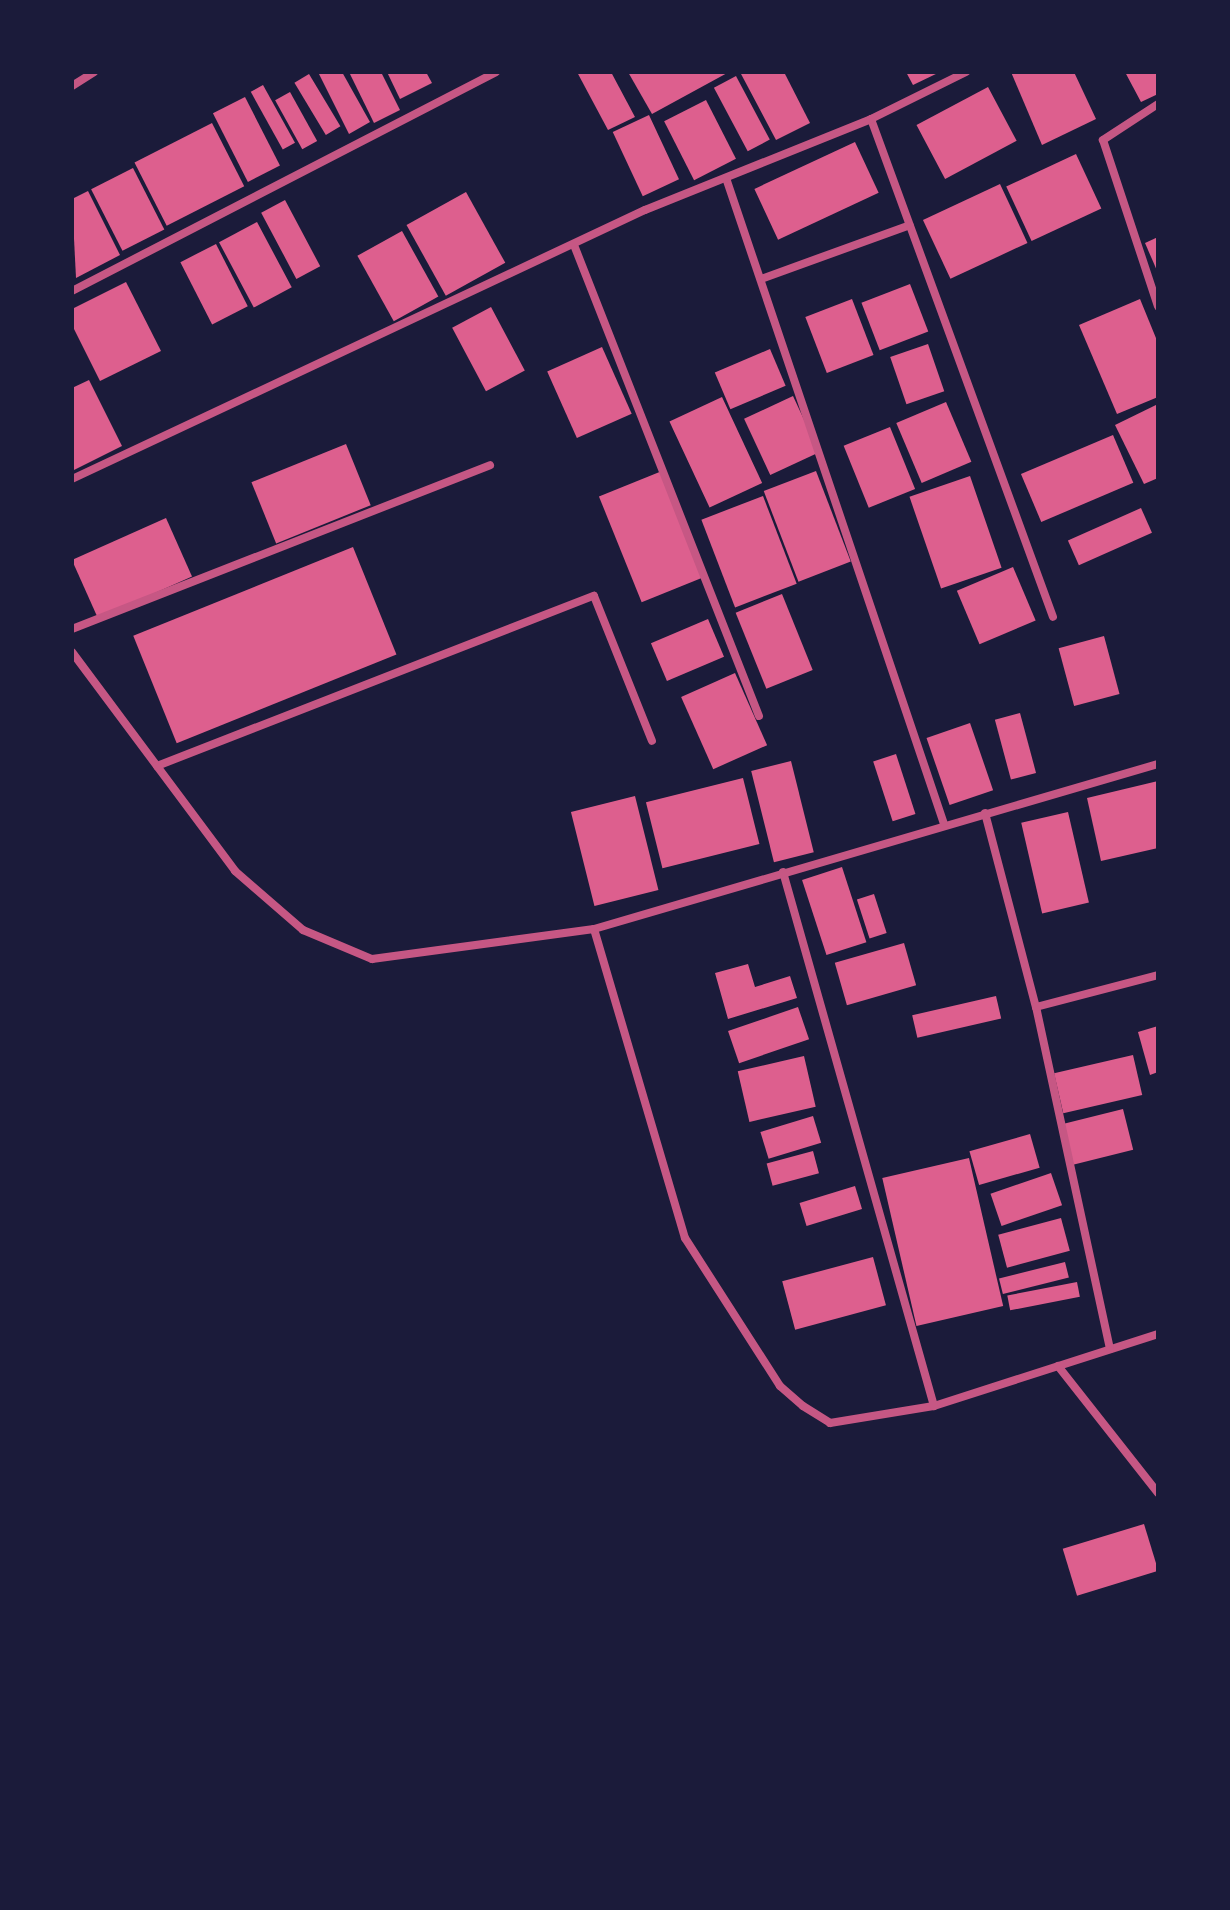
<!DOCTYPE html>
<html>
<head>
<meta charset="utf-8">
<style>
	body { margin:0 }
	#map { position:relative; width:1230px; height:1910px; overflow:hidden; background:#1b1b3a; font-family:"Alegreya Sans",sans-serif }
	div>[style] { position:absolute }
	.building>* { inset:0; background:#dd5f8e; transform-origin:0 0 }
	.minor>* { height:8px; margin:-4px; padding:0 4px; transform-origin:4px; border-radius:4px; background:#c65784 }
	span { translate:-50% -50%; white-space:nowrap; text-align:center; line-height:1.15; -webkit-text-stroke:6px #1b1b3a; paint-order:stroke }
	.frame { position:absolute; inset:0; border:74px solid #1b1b3a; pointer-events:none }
</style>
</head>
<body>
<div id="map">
	<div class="building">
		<div style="clip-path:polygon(318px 72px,342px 72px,370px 122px,349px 134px)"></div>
		<div style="clip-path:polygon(349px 72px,381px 72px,400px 110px,374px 123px)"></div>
		<div style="clip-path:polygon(387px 72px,426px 72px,432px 83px,400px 99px)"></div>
		<div style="clip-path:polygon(577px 72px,611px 72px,635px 117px,608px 130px)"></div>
		<div style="clip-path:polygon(628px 72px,729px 72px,652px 114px)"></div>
		<div style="clip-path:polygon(740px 72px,784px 72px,810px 123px,776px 140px)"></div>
		<div style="clip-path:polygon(906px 72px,940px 72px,913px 85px)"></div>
		<div style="clip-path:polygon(1011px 72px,1074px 72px,1096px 119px,1042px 145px)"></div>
		<div style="clip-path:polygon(1125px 72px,1158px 72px,1158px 94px,1141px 102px)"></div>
		<div style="left:309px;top:74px;width:61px;height:17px;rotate:59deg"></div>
		<div style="left:736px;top:76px;width:72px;height:25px;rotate:62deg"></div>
		<div style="left:263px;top:85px;width:66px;height:14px;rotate:61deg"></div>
		<div style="left:988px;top:87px;width:61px;height:81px;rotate:62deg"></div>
		<div style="left:290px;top:92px;width:56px;height:17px;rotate:61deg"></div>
		<div style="left:245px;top:97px;width:77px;height:36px;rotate:63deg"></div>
		<div style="left:706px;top:100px;width:66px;height:47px;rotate:63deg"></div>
		<div style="left:649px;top:115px;width:71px;height:40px;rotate:65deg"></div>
		<div style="left:212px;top:123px;width:71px;height:87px;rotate:63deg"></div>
		<div style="left:855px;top:142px;width:56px;height:111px;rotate:65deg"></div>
		<div style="left:1076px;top:154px;width:60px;height:77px;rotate:65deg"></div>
		<div style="left:133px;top:168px;width:69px;height:47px;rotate:63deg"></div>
		<div style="left:1000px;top:184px;width:65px;height:85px;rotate:65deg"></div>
		<div style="clip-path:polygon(88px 191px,120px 255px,76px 278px,72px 199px)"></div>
		<div style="left:466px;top:192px;width:81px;height:68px;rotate:61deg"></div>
		<div style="left:285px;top:200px;width:75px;height:27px;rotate:62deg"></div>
		<div style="left:257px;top:222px;width:74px;height:43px;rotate:62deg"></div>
		<div style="left:402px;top:231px;width:75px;height:51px;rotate:61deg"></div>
		<div style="clip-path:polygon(1158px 237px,1158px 273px,1145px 243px)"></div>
		<div style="left:216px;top:244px;width:70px;height:40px;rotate:63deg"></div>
		<div style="clip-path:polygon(126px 282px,161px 351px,100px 381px,72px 325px,72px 309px)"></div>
		<div style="left:910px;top:284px;width:51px;height:52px;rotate:69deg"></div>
		<div style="left:852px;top:299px;width:60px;height:50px;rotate:69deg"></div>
		<div style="clip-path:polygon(1140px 299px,1158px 343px,1158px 397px,1117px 414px,1079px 325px)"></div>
		<div style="left:491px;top:307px;width:72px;height:44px;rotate:62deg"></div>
		<div style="left:928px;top:344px;width:50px;height:40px;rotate:71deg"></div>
		<div style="left:602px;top:347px;width:73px;height:60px;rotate:66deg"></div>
		<div style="left:770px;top:349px;width:40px;height:60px;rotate:67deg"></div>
		<div style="clip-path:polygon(89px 380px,122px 446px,72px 471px,72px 388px)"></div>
		<div style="left:793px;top:396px;width:62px;height:54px;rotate:65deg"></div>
		<div style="left:722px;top:397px;width:95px;height:58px;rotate:65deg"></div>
		<div style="left:946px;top:402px;width:65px;height:54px;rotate:67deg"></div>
		<div style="clip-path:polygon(1158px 404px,1158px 478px,1144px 484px,1115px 425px)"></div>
		<div style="left:890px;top:427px;width:67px;height:50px;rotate:68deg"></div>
		<div style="left:1113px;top:435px;width:52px;height:100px;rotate:67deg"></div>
		<div style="left:346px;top:444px;width:66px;height:102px;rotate:68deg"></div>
		<div style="left:662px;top:471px;width:114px;height:68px;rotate:68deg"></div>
		<div style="left:816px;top:471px;width:97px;height:56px;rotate:69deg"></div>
		<div style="left:970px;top:476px;width:97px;height:64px;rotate:71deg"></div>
		<div style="left:763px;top:496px;width:94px;height:66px;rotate:69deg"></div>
		<div style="left:1141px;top:508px;width:27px;height:80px;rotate:66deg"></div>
		<div style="left:166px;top:518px;width:64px;height:103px;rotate:66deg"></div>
		<div style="left:353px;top:547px;width:116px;height:237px;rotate:68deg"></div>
		<div style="left:1013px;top:567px;width:58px;height:61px;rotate:67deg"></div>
		<div style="left:782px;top:594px;width:82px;height:50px;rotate:68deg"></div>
		<div style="left:708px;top:619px;width:41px;height:62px;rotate:67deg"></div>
		<div style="left:1104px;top:636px;width:60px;height:47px;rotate:75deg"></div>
		<div style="left:735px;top:673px;width:79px;height:59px;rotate:66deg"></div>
		<div style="left:1020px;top:713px;width:62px;height:26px;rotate:75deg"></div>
		<div style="left:970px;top:723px;width:71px;height:46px;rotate:71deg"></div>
		<div style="left:896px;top:754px;width:63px;height:24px;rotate:72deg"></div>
		<div style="left:791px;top:761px;width:94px;height:41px;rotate:76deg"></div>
		<div style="left:743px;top:778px;width:68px;height:100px;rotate:76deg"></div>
		<div style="clip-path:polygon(1158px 781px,1158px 848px,1101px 861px,1087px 798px)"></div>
		<div style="left:635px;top:796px;width:97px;height:66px;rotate:76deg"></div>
		<div style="left:1068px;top:812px;width:93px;height:48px;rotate:77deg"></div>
		<div style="left:842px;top:867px;width:79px;height:42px;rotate:72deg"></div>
		<div style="left:874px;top:894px;width:41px;height:18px;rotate:72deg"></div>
		<div style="left:904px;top:943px;width:44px;height:72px;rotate:74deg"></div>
		<div style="clip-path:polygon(748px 964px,755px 987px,790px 976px,797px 998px,728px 1019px,715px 973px)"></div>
		<div style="left:996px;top:996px;width:23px;height:86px;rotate:77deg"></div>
		<div style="left:798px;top:1007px;width:34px;height:74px;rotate:71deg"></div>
		<div style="clip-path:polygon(1158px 1026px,1158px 1072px,1150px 1075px,1138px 1032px)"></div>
		<div style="left:1133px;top:1055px;width:41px;height:81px;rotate:77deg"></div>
		<div style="left:804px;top:1056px;width:52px;height:68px;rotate:77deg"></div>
		<div style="left:1123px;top:1109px;width:42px;height:63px;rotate:76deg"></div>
		<div style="left:813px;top:1116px;width:28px;height:55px;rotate:73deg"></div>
		<div style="left:1030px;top:1134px;width:35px;height:63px;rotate:74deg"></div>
		<div style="left:813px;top:1151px;width:23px;height:48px;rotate:75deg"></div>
		<div style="left:969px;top:1158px;width:152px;height:89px;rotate:77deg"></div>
		<div style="left:1051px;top:1173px;width:34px;height:64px;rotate:71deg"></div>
		<div style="left:855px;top:1186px;width:24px;height:58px;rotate:73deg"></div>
		<div style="left:1061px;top:1218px;width:34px;height:65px;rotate:75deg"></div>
		<div style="left:873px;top:1257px;width:50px;height:94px;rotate:75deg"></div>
		<div style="left:1065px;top:1262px;width:16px;height:68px;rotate:76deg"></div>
		<div style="left:1077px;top:1282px;width:15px;height:71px;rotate:79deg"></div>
		<div style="left:1144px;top:1524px;width:49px;height:85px;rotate:73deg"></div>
	</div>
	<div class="minor">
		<div style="left:72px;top:86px;width:26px;rotate:-32deg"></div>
		<div style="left:1158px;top:104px;width:66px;rotate:146.8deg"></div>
		<div style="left:1103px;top:140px;width:175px;rotate:71.7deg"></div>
		<div style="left:871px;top:119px;width:530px;rotate:69.92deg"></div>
		<div style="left:726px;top:178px;width:682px;rotate:71.35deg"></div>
		<div style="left:574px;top:245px;width:506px;rotate:68.56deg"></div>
		<div style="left:761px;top:279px;width:158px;rotate:-19.9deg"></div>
		<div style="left:72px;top:291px;width:477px;rotate:-27.3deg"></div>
		<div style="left:72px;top:479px;width:633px;rotate:-25.15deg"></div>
		<div style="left:645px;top:210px;width:244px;rotate:-21.9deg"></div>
		<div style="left:871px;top:119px;width:106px;rotate:-26.3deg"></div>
		<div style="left:72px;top:629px;width:449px;rotate:-21.4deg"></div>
		<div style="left:72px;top:652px;width:273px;rotate:53.3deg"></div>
		<div style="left:235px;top:871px;width:90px;rotate:40.9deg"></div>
		<div style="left:303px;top:930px;width:75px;rotate:22.8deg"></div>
		<div style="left:372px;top:959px;width:224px;rotate:-7.7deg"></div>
		<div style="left:594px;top:929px;width:322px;rotate:73.6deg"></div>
		<div style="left:685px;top:1238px;width:176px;rotate:57.3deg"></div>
		<div style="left:780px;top:1386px;width:30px;rotate:41deg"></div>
		<div style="left:803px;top:1406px;width:32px;rotate:32deg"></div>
		<div style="left:830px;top:1423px;width:105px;rotate:-9.3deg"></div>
		<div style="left:934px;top:1406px;width:235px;rotate:-17.8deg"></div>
		<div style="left:157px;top:766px;width:469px;rotate:-21.3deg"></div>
		<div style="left:594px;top:596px;width:156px;rotate:68.2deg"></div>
		<div style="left:985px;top:813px;width:201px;rotate:75.3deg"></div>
		<div style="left:783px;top:872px;width:555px;rotate:74.21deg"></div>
		<div style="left:594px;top:929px;width:588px;rotate:-16.31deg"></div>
		<div style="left:1110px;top:1349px;width:350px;rotate:-102.2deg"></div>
		<div style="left:1036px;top:1007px;width:126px;rotate:-14.7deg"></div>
		<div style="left:1058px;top:1366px;width:162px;rotate:51.8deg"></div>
	</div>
	<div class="frame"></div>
</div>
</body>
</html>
